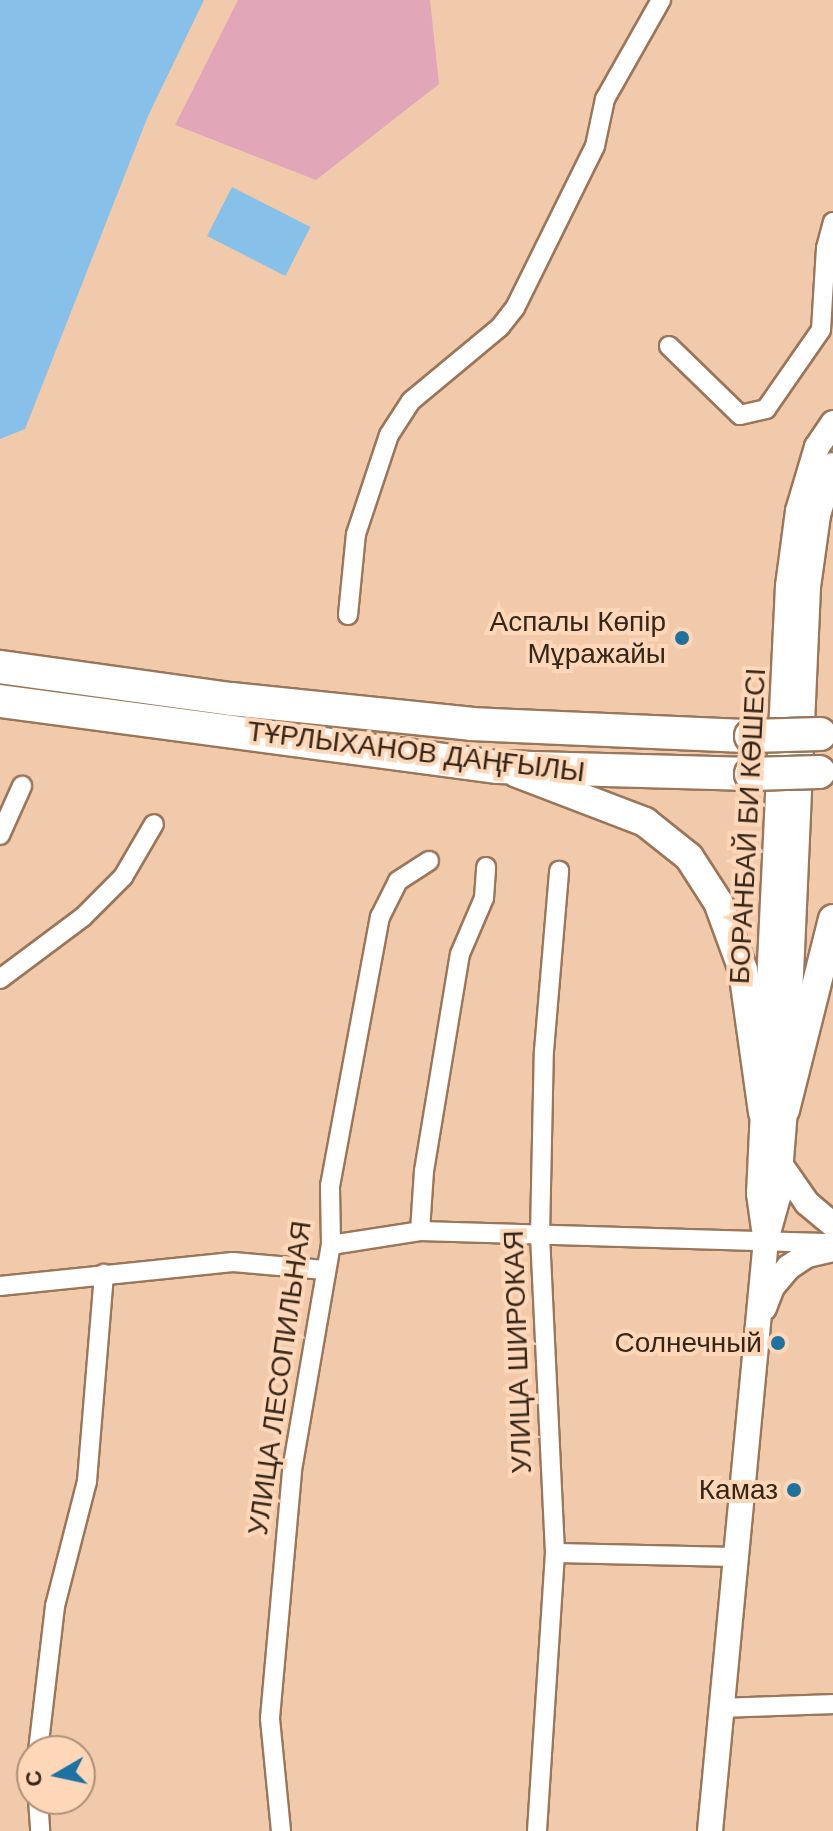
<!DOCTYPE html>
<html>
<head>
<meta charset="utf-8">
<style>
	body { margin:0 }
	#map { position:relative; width:833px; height:1831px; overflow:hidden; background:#f1caab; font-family:Helvetica,sans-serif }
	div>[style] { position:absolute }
	.green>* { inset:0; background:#e1a6b7 }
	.water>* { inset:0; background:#87c0e8; transform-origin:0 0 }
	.roads { filter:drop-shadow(2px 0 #9a765a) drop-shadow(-2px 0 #9a765a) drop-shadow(0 2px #9a765a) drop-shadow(0 -2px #9a765a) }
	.street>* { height:18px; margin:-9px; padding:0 9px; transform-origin:9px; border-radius:9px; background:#fff }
	.secondary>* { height:24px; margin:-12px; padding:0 12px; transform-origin:12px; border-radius:12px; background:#fff }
	.primary>* { height:28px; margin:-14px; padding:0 14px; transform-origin:14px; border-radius:14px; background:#fff }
	.highway>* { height:32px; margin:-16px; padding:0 16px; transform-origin:16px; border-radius:16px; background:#fff }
	.bridges { filter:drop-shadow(2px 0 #9a765a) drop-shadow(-2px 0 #9a765a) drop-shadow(0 2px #9a765a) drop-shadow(0 -2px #9a765a) }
	.highway-bridge>* { height:32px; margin:-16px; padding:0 16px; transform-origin:16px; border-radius:16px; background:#fff }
	.dots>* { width:22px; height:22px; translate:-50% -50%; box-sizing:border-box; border:4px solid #fed7b8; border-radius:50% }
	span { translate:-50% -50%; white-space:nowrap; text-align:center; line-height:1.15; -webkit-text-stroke:8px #fed7b8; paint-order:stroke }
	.poi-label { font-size:28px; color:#35261a }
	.right { translate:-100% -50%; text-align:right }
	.street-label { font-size:28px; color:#35261a }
	.north { position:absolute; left:16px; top:1735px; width:80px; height:80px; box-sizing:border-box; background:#fed7b8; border:2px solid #ae9079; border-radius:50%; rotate:261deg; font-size:22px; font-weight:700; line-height:32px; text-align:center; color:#35261a }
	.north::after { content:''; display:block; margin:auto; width:28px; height:36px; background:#1e72a2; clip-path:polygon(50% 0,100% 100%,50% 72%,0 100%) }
</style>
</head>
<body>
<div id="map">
	<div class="green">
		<div style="clip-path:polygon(238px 0,430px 0,439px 84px,316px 180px,175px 125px)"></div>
	</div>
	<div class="water">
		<div style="clip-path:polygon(0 0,204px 0,148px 116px,25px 429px,0 439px)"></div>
		<div style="left:232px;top:187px;width:88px;height:55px;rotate:27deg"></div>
	</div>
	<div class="roads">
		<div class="street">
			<div style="left:669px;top:346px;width:99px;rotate:44.2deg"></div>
			<div style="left:740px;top:415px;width:27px;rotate:-13deg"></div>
			<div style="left:766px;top:409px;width:96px;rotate:-55.2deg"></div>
			<div style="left:821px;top:330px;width:82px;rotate:-86.5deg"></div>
			<div style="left:826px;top:248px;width:27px;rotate:-75deg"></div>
			<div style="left:348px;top:615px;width:81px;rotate:-84.4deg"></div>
			<div style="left:356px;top:534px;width:104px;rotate:-71.6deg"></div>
			<div style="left:389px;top:435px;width:40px;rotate:-57.1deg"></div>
			<div style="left:411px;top:401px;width:116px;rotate:-39.7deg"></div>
			<div style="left:500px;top:327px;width:24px;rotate:-52deg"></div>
			<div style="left:515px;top:308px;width:181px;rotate:-63.7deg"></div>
			<div style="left:595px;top:146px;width:48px;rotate:-78deg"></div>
			<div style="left:605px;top:99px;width:114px;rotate:-60.5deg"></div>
			<div style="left:0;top:835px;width:54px;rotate:-65.8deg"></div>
			<div style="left:0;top:979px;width:104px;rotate:-36.8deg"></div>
			<div style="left:83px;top:917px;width:57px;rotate:-45deg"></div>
			<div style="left:123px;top:877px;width:61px;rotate:-59.7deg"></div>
			<div style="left:420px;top:1231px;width:60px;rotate:-86.2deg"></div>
			<div style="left:424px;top:1171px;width:220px;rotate:-80.6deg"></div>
			<div style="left:460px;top:954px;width:61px;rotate:-66.8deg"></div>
			<div style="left:484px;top:898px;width:31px;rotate:-86deg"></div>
			<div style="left:331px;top:1245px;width:90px;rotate:-8.9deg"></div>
			<div style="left:420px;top:1231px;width:413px;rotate:1.7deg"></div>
			<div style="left:0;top:1286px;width:234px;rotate:-5.9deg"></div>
			<div style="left:233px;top:1262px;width:92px;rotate:5deg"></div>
			<div style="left:555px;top:1553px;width:181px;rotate:1.3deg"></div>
			<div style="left:721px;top:1708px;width:112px;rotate:-2deg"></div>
			<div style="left:38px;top:1751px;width:146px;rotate:-83.3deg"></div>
			<div style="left:55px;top:1606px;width:129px;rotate:-75.6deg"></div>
			<div style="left:87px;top:1481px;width:208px;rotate:-85.3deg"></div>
			<div style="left:38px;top:1799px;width:32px;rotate:86deg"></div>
			<div style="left:281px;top:1831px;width:114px;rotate:-95.6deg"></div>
			<div style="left:270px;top:1718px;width:249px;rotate:-84.9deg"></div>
			<div style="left:292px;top:1470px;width:228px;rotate:-80.2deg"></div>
			<div style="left:331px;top:1245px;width:59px;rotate:-91deg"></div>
			<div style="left:330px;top:1186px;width:274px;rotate:-79.5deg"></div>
			<div style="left:380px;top:917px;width:40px;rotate:-63.4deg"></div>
			<div style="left:398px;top:881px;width:37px;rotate:-33deg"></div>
			<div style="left:537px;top:1831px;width:279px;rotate:-86.3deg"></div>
			<div style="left:555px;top:1553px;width:318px;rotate:-92.7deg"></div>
			<div style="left:540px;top:1235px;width:184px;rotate:-88.8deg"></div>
			<div style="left:544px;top:1051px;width:181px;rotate:-85.2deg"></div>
		</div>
		<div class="secondary">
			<div style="left:780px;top:1164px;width:47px;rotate:55.3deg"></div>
			<div style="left:807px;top:1203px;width:34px;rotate:40deg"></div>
			<div style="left:764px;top:1229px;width:35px;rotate:-98deg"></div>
			<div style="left:759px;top:1194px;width:609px;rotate:-87.27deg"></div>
			<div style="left:788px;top:586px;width:76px;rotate:-82.4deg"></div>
			<div style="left:798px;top:511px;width:67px;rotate:-73.5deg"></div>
			<div style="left:817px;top:447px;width:29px;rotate:-56deg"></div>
			<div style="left:764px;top:1308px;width:22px;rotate:-69deg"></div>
			<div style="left:772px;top:1287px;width:26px;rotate:-50deg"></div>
			<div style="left:789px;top:1267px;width:22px;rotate:-34deg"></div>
			<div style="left:807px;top:1255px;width:27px;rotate:-13deg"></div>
			<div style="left:710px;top:1831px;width:594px;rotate:-84.59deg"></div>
			<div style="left:766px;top:1240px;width:45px;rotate:-74.4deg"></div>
			<div style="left:778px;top:1197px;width:87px;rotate:-85.4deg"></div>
			<div style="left:785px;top:1110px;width:524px;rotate:-87.48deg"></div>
			<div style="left:808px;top:587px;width:73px;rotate:-82.1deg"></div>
			<div style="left:818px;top:515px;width:52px;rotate:-73.3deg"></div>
		</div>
		<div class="primary">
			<div style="left:517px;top:773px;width:137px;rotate:20.9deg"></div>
			<div style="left:645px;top:822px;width:56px;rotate:38.5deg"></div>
			<div style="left:689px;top:857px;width:54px;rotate:57.2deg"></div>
			<div style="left:718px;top:902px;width:72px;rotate:69.8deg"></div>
			<div style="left:743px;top:970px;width:144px;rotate:82deg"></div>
			<div style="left:785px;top:1110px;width:197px;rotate:-75.9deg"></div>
		</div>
		<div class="highway">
			<div style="left:0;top:667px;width:233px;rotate:7.9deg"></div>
			<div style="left:231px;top:699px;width:241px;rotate:5.9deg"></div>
			<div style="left:471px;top:724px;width:280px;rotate:2.5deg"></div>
			<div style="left:0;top:701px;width:501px;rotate:7.56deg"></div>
			<div style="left:497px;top:767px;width:254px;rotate:1.6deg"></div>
		</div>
	</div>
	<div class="bridges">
		<div class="highway-bridge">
			<div style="left:751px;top:736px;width:69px;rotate:-1.7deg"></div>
			<div style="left:751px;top:774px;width:68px;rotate:-1.7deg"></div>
		</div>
	</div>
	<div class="dots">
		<div style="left:682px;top:638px;background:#1e72a2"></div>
		<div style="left:778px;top:1343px;background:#1e72a2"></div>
		<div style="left:794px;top:1490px;background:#1e72a2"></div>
	</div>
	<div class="poi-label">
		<span class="right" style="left:666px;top:638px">Аспалы Көпір<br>Мұражайы</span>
		<span class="right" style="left:762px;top:1343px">Солнечный</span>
		<span class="right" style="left:778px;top:1490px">Камаз</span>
	</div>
	<div class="street-label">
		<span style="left:416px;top:752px;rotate:7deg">ТҰРЛЫХАНОВ ДАҢҒЫЛЫ</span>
		<span style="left:748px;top:826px;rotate:-87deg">БОРАНБАЙ БИ КӨШЕСІ</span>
		<span style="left:518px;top:1352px;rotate:-92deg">УЛИЦА ШИРОКАЯ</span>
		<span style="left:280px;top:1378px;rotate:-82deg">УЛИЦА ЛЕСОПИЛЬНАЯ</span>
	</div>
	<div class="north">С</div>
</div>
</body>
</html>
